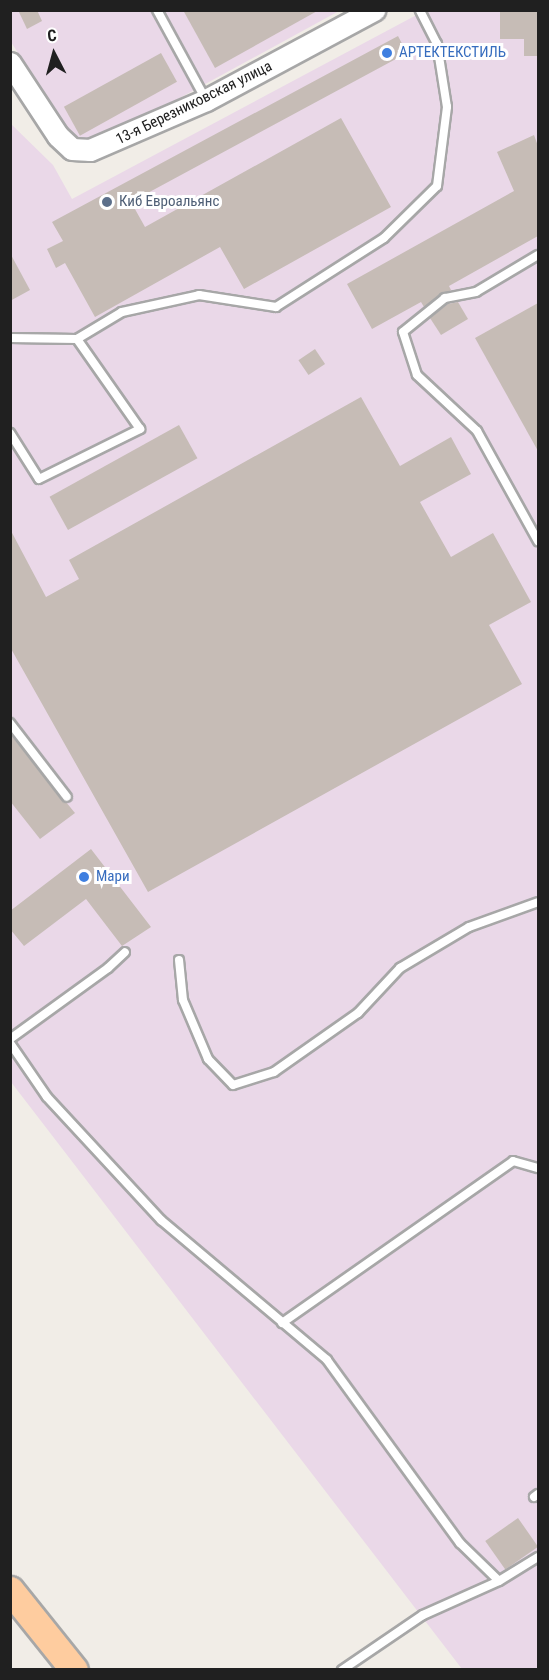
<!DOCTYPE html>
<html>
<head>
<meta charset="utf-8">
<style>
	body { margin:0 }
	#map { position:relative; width:549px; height:1680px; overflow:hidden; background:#f1ede7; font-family:"Roboto Condensed",sans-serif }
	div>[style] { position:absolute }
	.industrial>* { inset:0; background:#ead8e8 }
	.building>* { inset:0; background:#c6bcb6; transform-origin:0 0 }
	.roads { filter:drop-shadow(2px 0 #a7a7a7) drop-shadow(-2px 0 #a7a7a7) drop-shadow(0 2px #a7a7a7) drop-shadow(0 -2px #a7a7a7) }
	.service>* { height:8px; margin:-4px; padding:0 4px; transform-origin:4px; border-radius:4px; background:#fff }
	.tertiary>* { height:21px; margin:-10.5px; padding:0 10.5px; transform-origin:10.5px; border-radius:10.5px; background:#fff }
	.primary>* { height:27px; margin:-13.5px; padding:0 13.5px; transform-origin:13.5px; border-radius:13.5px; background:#fecc9f }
	.dots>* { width:16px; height:16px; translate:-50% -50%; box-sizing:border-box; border:3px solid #fff; border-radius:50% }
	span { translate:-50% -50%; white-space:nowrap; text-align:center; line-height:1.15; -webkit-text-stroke:6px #fff; paint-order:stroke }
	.shop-label { font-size:15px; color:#366cbe }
	.left { translate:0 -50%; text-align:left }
	.street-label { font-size:15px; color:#202020 }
	.service-label { font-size:15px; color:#4e5e75 }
	.frame { position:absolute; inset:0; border:12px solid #202020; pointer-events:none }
	.north { position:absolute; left:24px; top:24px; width:60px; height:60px; -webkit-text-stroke:4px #fff; paint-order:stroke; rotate:354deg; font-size:16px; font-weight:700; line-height:24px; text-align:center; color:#202020 }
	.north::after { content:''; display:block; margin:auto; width:21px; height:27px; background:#202020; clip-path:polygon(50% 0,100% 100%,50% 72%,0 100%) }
</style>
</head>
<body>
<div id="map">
	<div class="industrial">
		<div style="clip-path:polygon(11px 11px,339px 11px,176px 100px,86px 142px,74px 140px,11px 42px)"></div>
		<div style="clip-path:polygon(424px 11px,538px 11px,538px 1669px,462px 1669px,11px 1082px,10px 123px,53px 165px,72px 199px)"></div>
	</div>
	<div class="building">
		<div style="clip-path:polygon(18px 10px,37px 10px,42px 21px,27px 29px)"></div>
		<div style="clip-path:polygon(183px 10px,319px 10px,215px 68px)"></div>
		<div style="clip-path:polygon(500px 10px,538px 10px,538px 56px,524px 56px,524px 39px,500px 39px)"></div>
		<div style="clip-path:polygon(398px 36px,407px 53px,131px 202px,145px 227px,341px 118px,391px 207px,244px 289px,220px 247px,95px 317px,65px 263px,56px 268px,47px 249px,63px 241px,52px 222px)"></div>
		<div style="left:161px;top:53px;width:33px;height:111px;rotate:61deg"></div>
		<div style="clip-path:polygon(534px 135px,538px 146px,538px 236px,449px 286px,451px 290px,424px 307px,421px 302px,372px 329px,347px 284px,514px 191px,497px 152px)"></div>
		<div style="clip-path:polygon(10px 253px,30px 290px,10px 301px)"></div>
		<div style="clip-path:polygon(458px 302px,468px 319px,441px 335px,430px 318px,448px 304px)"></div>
		<div style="clip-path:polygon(538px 303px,538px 451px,475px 338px)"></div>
		<div style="left:315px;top:349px;width:18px;height:20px;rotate:56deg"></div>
		<div style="clip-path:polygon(361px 397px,400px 466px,451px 437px,471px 474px,420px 502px,451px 557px,493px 533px,531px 602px,489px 625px,522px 684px,148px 892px,10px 647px,10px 529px,46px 597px,79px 579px,69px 560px)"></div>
		<div style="left:179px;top:425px;width:38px;height:148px;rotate:61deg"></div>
		<div style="clip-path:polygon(10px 734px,75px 813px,40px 839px,10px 801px)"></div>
		<div style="clip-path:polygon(91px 849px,151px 927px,122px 946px,86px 899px,24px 946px,10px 929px,10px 911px)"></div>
		<div style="left:518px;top:1518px;width:35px;height:40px;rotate:55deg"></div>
	</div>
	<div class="roads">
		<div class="service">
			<div style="left:157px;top:10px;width:102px;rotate:61.4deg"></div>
			<div style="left:538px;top:255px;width:72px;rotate:149.2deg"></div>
			<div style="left:476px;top:292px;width:32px;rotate:169deg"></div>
			<div style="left:445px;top:298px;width:54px;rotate:141deg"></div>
			<div style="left:403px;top:332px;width:45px;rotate:72deg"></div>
			<div style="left:417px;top:375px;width:82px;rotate:43deg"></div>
			<div style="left:477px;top:431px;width:126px;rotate:61deg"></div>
			<div style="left:10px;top:338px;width:67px;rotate:0.9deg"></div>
			<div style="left:77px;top:339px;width:52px;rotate:-31deg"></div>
			<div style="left:122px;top:312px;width:79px;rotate:-12.4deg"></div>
			<div style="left:199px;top:295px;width:78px;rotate:8.9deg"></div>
			<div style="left:276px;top:307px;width:128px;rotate:-32.6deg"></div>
			<div style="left:384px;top:238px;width:74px;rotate:-44.5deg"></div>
			<div style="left:437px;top:186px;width:80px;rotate:-82.8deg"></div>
			<div style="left:447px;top:107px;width:64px;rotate:-99deg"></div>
			<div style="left:437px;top:44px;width:38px;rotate:-117deg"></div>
			<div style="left:10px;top:433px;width:54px;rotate:57.8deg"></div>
			<div style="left:39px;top:479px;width:113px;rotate:-26.3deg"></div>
			<div style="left:140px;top:429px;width:110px;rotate:-125deg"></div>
			<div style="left:10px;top:723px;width:93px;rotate:52.4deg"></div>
			<div style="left:179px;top:960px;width:40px;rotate:84.3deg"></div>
			<div style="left:183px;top:1000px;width:64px;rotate:67deg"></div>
			<div style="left:208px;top:1059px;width:36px;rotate:46deg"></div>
			<div style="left:233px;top:1085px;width:43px;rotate:-17.6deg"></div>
			<div style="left:274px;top:1072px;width:103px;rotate:-35.1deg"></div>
			<div style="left:358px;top:1013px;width:62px;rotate:-47deg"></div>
			<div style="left:400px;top:968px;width:80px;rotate:-30.7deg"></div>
			<div style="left:469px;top:927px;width:73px;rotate:-19.9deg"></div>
			<div style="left:10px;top:1039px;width:121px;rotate:-35.9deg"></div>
			<div style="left:108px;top:968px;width:23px;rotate:-43deg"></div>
			<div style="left:10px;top:1043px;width:65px;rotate:55.6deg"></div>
			<div style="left:47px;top:1097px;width:168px;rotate:47.2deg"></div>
			<div style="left:161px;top:1220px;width:217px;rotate:40.1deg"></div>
			<div style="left:327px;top:1360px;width:226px;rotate:54deg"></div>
			<div style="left:460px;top:1543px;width:54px;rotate:44.3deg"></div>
			<div style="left:282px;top:1323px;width:282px;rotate:-35deg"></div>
			<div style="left:513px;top:1161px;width:26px;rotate:16deg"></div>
			<div style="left:534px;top:1497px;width:5px;rotate:-37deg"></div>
			<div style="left:342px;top:1670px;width:98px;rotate:-34.2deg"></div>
			<div style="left:423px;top:1615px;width:83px;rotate:-24.1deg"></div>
			<div style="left:499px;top:1581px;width:46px;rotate:-31.6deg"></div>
		</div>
		<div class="tertiary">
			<div style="left:10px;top:63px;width:87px;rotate:56.7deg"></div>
			<div style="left:58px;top:136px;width:19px;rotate:43deg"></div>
			<div style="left:72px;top:149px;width:18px;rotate:3deg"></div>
			<div style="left:90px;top:150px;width:126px;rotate:-23.3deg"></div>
			<div style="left:206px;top:100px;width:191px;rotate:-28.2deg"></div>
		</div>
		<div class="primary">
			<div style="left:10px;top:1590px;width:102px;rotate:51.3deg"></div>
		</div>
	</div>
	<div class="dots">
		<div style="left:387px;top:53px;background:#3f7fe0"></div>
		<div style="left:107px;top:202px;background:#5c6f8a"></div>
		<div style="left:84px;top:877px;background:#3f7fe0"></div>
	</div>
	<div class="shop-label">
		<span class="left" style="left:399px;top:53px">АРТЕКТЕКСТИЛЬ</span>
		<span class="left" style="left:96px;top:877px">Мари</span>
	</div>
	<div class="street-label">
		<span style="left:194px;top:103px;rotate:-26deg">13-я Березниковская улица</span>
	</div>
	<div class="service-label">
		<span class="left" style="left:119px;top:202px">Киб Евроальянс</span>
	</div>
	<div class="frame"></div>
	<div class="north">С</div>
</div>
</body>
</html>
